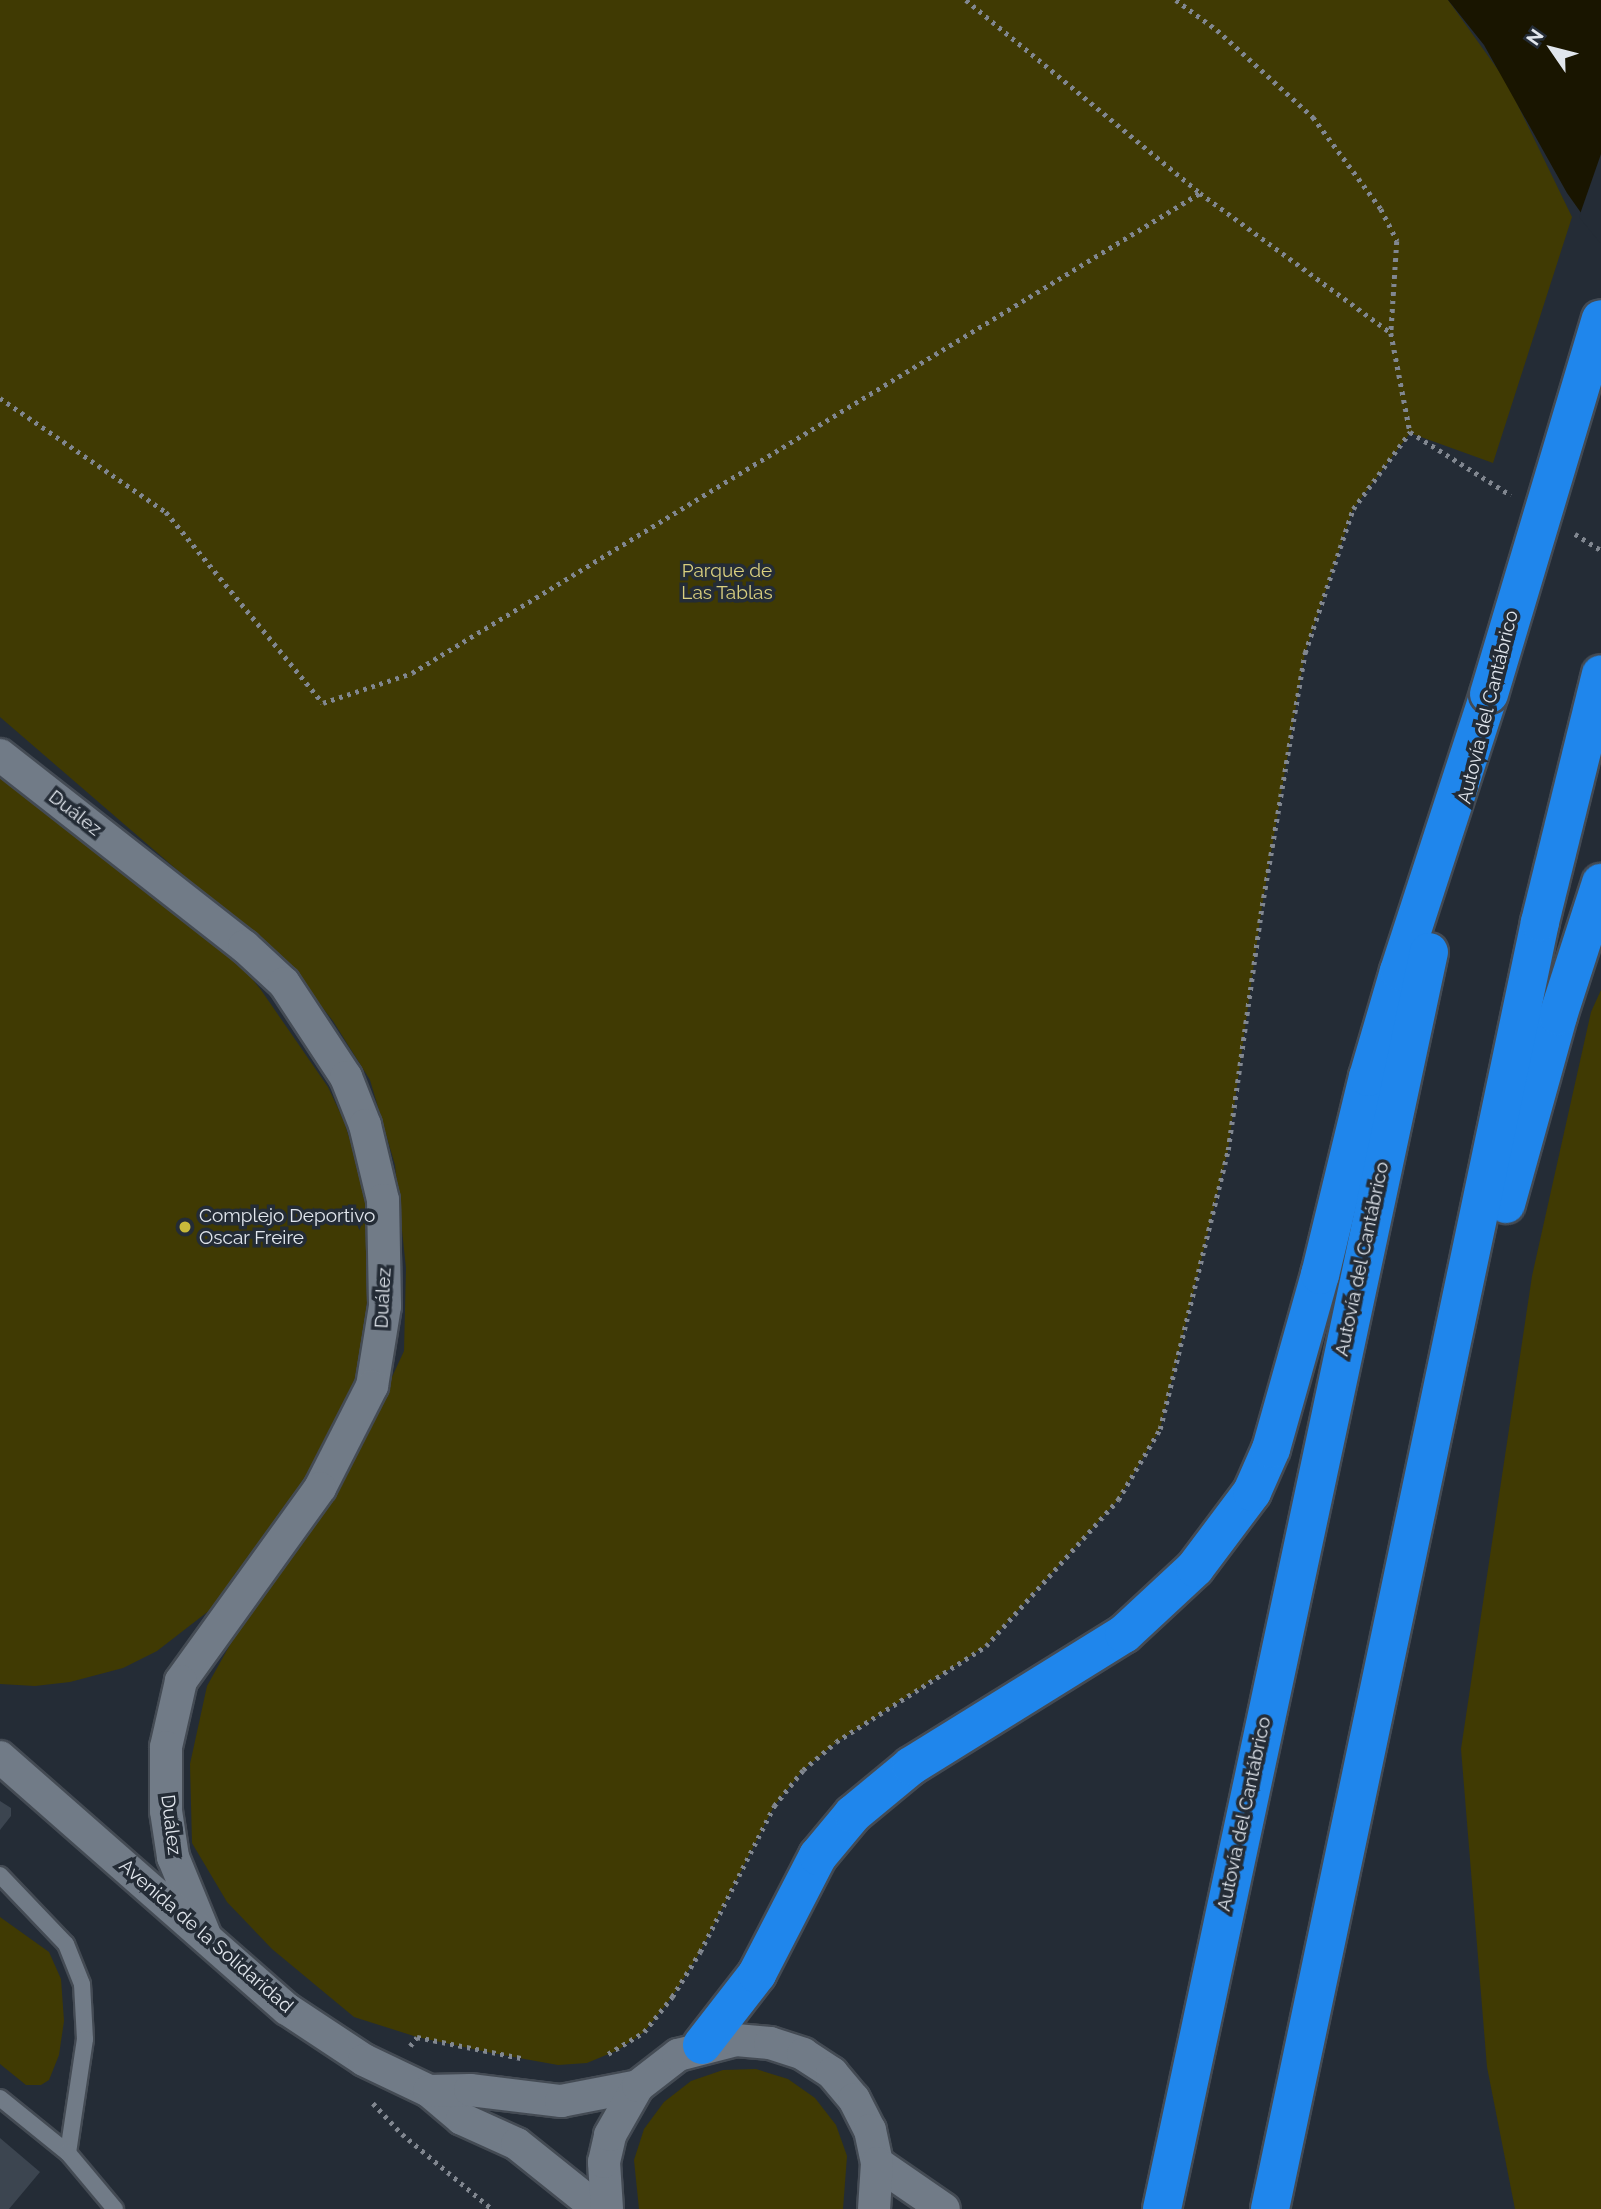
<!DOCTYPE html>
<html>
<head>
<meta charset="utf-8">
<style>
	body { margin:0 }
	#map { position:relative; width:1601px; height:2209px; overflow:hidden; background:#242c36; font-family:Raleway,sans-serif }
	div>[style] { position:absolute }
	.green>* { inset:0; background:#403a03 }
	.water>* { inset:0; background:#191500 }
	.pier>* { inset:0; background:#242c36 }
	.building>* { inset:0; background:#3c4550 }
	.path>* { height:4.5px; margin-top:-2.25px; transform-origin:0; background:repeating-linear-gradient(90deg,#818790 0 3.5px,transparent 0 8.5px) }
	.roads { filter:drop-shadow(2px 0 #444b54) drop-shadow(-2px 0 #444b54) drop-shadow(0 2px #444b54) drop-shadow(0 -2px #444b54) }
	.lane>* { height:16px; margin:-8px; padding:0 8px; transform-origin:8px; border-radius:8px; background:#717b87 }
	.street>* { height:32px; margin:-16px; padding:0 16px; transform-origin:16px; border-radius:16px; background:#717b87 }
	.highway>* { height:38px; margin:-19px; padding:0 19px; transform-origin:19px; border-radius:19px; background:#1f86ec }
	.bridges { filter:drop-shadow(2px 0 #444b54) drop-shadow(-2px 0 #444b54) drop-shadow(0 2px #444b54) drop-shadow(0 -2px #444b54) }
	.highway-bridge>* { height:38px; margin:-19px; padding:0 19px; transform-origin:19px; border-radius:19px; background:#1f86ec }
	.dots>* { width:19px; height:19px; translate:-50% -50%; box-sizing:border-box; border:4px solid #242c36; border-radius:50% }
	span { translate:-50% -50%; white-space:nowrap; text-align:center; line-height:1.15; -webkit-text-stroke:7px #242c36; paint-order:stroke }
	.park-label { font-size:19px; color:#d9cf7f }
	.street-label { font-size:19px; color:#e1e6ed }
	.poi-label { font-size:19px; color:#e1e6ed }
	.left { translate:0 -50%; text-align:left }
	.north { position:absolute; left:1517px; top:14px; width:70px; height:70px; -webkit-text-stroke:5px #242c36; paint-order:stroke; rotate:305deg; font-size:19px; font-weight:700; line-height:28px; text-align:center; color:#e1e6ed }
	.north::after { content:''; display:block; margin:auto; width:24px; height:32px; background:#e1e6ed; clip-path:polygon(50% 0,100% 100%,50% 72%,0 100%) }
</style>
</head>
<body>
<div id="map">
	<div class="green">
		<div style="clip-path:polygon(0 0,1448px 0,1506px 81px,1572px 217px,1493px 463px,1410px 433px,1353px 509px,1305px 653px,1262px 906px,1228px 1150px,1160px 1429px,1118px 1500px,986px 1646px,837px 1742px,803px 1770px,774px 1806px,700px 1952px,672px 1997px,644px 2032px,618px 2050px,587px 2063px,558px 2065px,492px 2053px,417px 2037px,354px 2017px,272px 1949px,227px 1902px,192px 1843px,190px 1764px,207px 1686px,255px 1600px,354px 1459px,404px 1351px,406px 1268px,395px 1165px,370px 1080px,333px 1021px,293px 970px,0 717px)"></div>
		<div style="clip-path:polygon(0 772px,241px 965px,261px 990px,328px 1087px,344px 1121px,369px 1202px,372px 1251px,361px 1363px,331px 1445px,219px 1603px,157px 1651px,123px 1668px,70px 1682px,35px 1686px,0 1684px)"></div>
		<div style="clip-path:polygon(1601px 990px,1601px 2209px,1515px 2209px,1487px 2067px,1461px 1749px,1532px 1276px,1591px 1012px)"></div>
		<div style="clip-path:polygon(0 1917px,49px 1952px,61px 1979px,64px 2021px,59px 2055px,49px 2080px,41px 2085px,26px 2085px,0 2064px)"></div>
		<div style="clip-path:polygon(756px 2069px,788px 2079px,815px 2098px,836px 2125px,847px 2156px,843px 2209px,639px 2209px,634px 2160px,644px 2129px,664px 2102px,691px 2081px,723px 2070px)"></div>
	</div>
	<div class="water">
		<div style="clip-path:polygon(1448px 0,1601px 0,1601px 241px,1567px 193px,1484px 45px)"></div>
	</div>
	<div class="pier">
		<div style="clip-path:polygon(1601px 154px,1601px 244px,1579px 217px)"></div>
	</div>
	<div class="building">
		<div style="clip-path:polygon(0 1801px,11px 1808px,11px 1816px,0 1830px)"></div>
		<div style="clip-path:polygon(0 2138px,40px 2172px,9px 2209px,0 2209px)"></div>
	</div>
	<div class="path">
		<div style="left:966px;top:0;width:303px;rotate:39.5deg"></div>
		<div style="left:1176px;top:0;width:51px;rotate:36.2deg"></div>
		<div style="left:1217px;top:30px;width:130px;rotate:42.2deg"></div>
		<div style="left:1313px;top:117px;width:114px;rotate:53.5deg"></div>
		<div style="left:1381px;top:209px;width:36px;rotate:63deg"></div>
		<div style="left:1397px;top:241px;width:92px;rotate:93.7deg"></div>
		<div style="left:0;top:398px;width:201px;rotate:34.5deg"></div>
		<div style="left:166px;top:512px;width:247px;rotate:50.6deg"></div>
		<div style="left:323px;top:703px;width:94px;rotate:-18.6deg"></div>
		<div style="left:412px;top:673px;width:923px;rotate:-31.35deg"></div>
		<div style="left:1200px;top:193px;width:237px;rotate:36.2deg"></div>
		<div style="left:1391px;top:333px;width:101px;rotate:79.1deg"></div>
		<div style="left:1575px;top:534px;width:31px;rotate:32deg"></div>
		<div style="left:410px;top:2046px;width:11px;rotate:-52deg"></div>
		<div style="left:417px;top:2037px;width:106px;rotate:11.4deg"></div>
		<div style="left:608px;top:2054px;width:42px;rotate:-31.4deg"></div>
		<div style="left:644px;top:2032px;width:45px;rotate:-51.3deg"></div>
		<div style="left:672px;top:1997px;width:53px;rotate:-58.1deg"></div>
		<div style="left:700px;top:1952px;width:164px;rotate:-63.1deg"></div>
		<div style="left:774px;top:1806px;width:46px;rotate:-51.1deg"></div>
		<div style="left:803px;top:1770px;width:43px;rotate:-40.3deg"></div>
		<div style="left:836px;top:1742px;width:178px;rotate:-32.6deg"></div>
		<div style="left:986px;top:1646px;width:197px;rotate:-47.9deg"></div>
		<div style="left:1118px;top:1500px;width:82px;rotate:-59.4deg"></div>
		<div style="left:1160px;top:1429px;width:287px;rotate:-76.3deg"></div>
		<div style="left:1228px;top:1150px;width:246px;rotate:-82.1deg"></div>
		<div style="left:1262px;top:906px;width:257px;rotate:-80.4deg"></div>
		<div style="left:1305px;top:653px;width:152px;rotate:-71.6deg"></div>
		<div style="left:1353px;top:509px;width:96px;rotate:-53.5deg"></div>
		<div style="left:1410px;top:432px;width:119px;rotate:32deg"></div>
		<div style="left:373px;top:2103px;width:42px;rotate:46.9deg"></div>
		<div style="left:402px;top:2134px;width:117px;rotate:39.8deg"></div>
	</div>
	<div class="roads">
		<div class="lane">
			<div style="left:0;top:1875px;width:95px;rotate:46.3deg"></div>
			<div style="left:66px;top:1944px;width:43px;rotate:68.2deg"></div>
			<div style="left:82px;top:1984px;width:55px;rotate:86.9deg"></div>
			<div style="left:85px;top:2039px;width:115px;rotate:98.5deg"></div>
			<div style="left:0;top:2098px;width:87px;rotate:39deg"></div>
			<div style="left:68px;top:2153px;width:73px;rotate:50deg"></div>
		</div>
		<div class="street">
			<div style="left:0;top:755px;width:310px;rotate:38.1deg"></div>
			<div style="left:244px;top:946px;width:54px;rotate:42.8deg"></div>
			<div style="left:284px;top:983px;width:113px;rotate:56.6deg"></div>
			<div style="left:346px;top:1077px;width:52px;rotate:68.4deg"></div>
			<div style="left:365px;top:1125px;width:77px;rotate:76.5deg"></div>
			<div style="left:383px;top:1200px;width:106px;rotate:88.9deg"></div>
			<div style="left:385px;top:1306px;width:81px;rotate:99.2deg"></div>
			<div style="left:372px;top:1386px;width:114px;rotate:117deg"></div>
			<div style="left:320px;top:1488px;width:238px;rotate:125.8deg"></div>
			<div style="left:181px;top:1681px;width:68px;rotate:102.8deg"></div>
			<div style="left:166px;top:1747px;width:64px;rotate:90deg"></div>
			<div style="left:166px;top:1811px;width:47px;rotate:81.3deg"></div>
			<div style="left:173px;top:1857px;width:84px;rotate:67.7deg"></div>
			<div style="left:0;top:1757px;width:382px;rotate:41.3deg"></div>
			<div style="left:287px;top:2009px;width:92px;rotate:33.5deg"></div>
			<div style="left:364px;top:2060px;width:72px;rotate:25.5deg"></div>
			<div style="left:429px;top:2091px;width:43px;rotate:40.3deg"></div>
			<div style="left:462px;top:2119px;width:60px;rotate:24.4deg"></div>
			<div style="left:517px;top:2144px;width:104px;rotate:38.7deg"></div>
			<div style="left:429px;top:2091px;width:41px;rotate:-1.4deg"></div>
			<div style="left:470px;top:2090px;width:92px;rotate:6.9deg"></div>
			<div style="left:561px;top:2101px;width:78px;rotate:-11deg"></div>
			<div style="left:877px;top:2163px;width:81px;rotate:34.5deg"></div>
			<div style="left:607px;top:2209px;width:47px;rotate:-93.7deg"></div>
			<div style="left:604px;top:2162px;width:28px;rotate:-77deg"></div>
			<div style="left:610px;top:2135px;width:56px;rotate:-60.3deg"></div>
			<div style="left:638px;top:2086px;width:51px;rotate:-37.8deg"></div>
			<div style="left:678px;top:2055px;width:60px;rotate:-14.5deg"></div>
			<div style="left:736px;top:2040px;width:34px;rotate:5deg"></div>
			<div style="left:770px;top:2043px;width:35px;rotate:18deg"></div>
			<div style="left:803px;top:2054px;width:35px;rotate:33deg"></div>
			<div style="left:832px;top:2073px;width:34px;rotate:50deg"></div>
			<div style="left:854px;top:2099px;width:35px;rotate:63deg"></div>
			<div style="left:870px;top:2130px;width:34px;rotate:78deg"></div>
			<div style="left:877px;top:2163px;width:46px;rotate:93.7deg"></div>
		</div>
		<div class="highway">
			<div style="left:1506px;top:1204px;width:195px;rotate:-74.5deg"></div>
			<div style="left:1558px;top:1016px;width:140px;rotate:-72.1deg"></div>
			<div style="left:702px;top:2045px;width:90px;rotate:-52.2deg"></div>
			<div style="left:757px;top:1974px;width:133px;rotate:-62.7deg"></div>
			<div style="left:818px;top:1856px;width:55px;rotate:-50.2deg"></div>
			<div style="left:853px;top:1814px;width:75px;rotate:-39.6deg"></div>
			<div style="left:911px;top:1766px;width:251px;rotate:-31.8deg"></div>
			<div style="left:1124px;top:1634px;width:97px;rotate:-42.9deg"></div>
			<div style="left:1195px;top:1568px;width:95px;rotate:-53.1deg"></div>
			<div style="left:1252px;top:1492px;width:47px;rotate:-66.2deg"></div>
			<div style="left:1271px;top:1449px;width:181px;rotate:-74.3deg"></div>
			<div style="left:1320px;top:1275px;width:204px;rotate:-76.4deg"></div>
			<div style="left:1368px;top:1077px;width:110px;rotate:-73.7deg"></div>
			<div style="left:1399px;top:971px;width:291px;rotate:-72deg"></div>
			<div style="left:1162px;top:2209px;width:1285px;rotate:-78.01deg"></div>
			<div style="left:1270px;top:2209px;width:1315px;rotate:-78.15deg"></div>
			<div style="left:1540px;top:922px;width:255px;rotate:-76.2deg"></div>
		</div>
	</div>
	<div class="bridges">
		<div class="highway-bridge">
			<div style="left:1489px;top:694px;width:391px;rotate:-73.4deg"></div>
		</div>
	</div>
	<div class="dots">
		<div style="left:185px;top:1227px;background:#c9ba3a"></div>
	</div>
	<div class="park-label">
		<span style="left:727px;top:582px">Parque de<br>Las Tablas</span>
	</div>
	<div class="street-label">
		<span style="left:1488px;top:707px;rotate:-76deg">Autovía del Cantábrico</span>
		<span style="left:75px;top:813px;rotate:38deg">Duález</span>
		<span style="left:1362px;top:1259px;rotate:-78deg">Autovía del Cantábrico</span>
		<span style="left:383px;top:1298px;rotate:-87deg">Duález</span>
		<span style="left:1244px;top:1814px;rotate:-78deg">Autovía del Cantábrico</span>
		<span style="left:171px;top:1825px;rotate:83deg">Duález</span>
		<span style="left:206px;top:1936px;rotate:41deg">Avenida de la Solidaridad</span>
	</div>
	<div class="poi-label">
		<span class="left" style="left:199px;top:1227px">Complejo Deportivo<br>Oscar Freire</span>
	</div>
	<div class="north">N</div>
</div>
</body>
</html>
